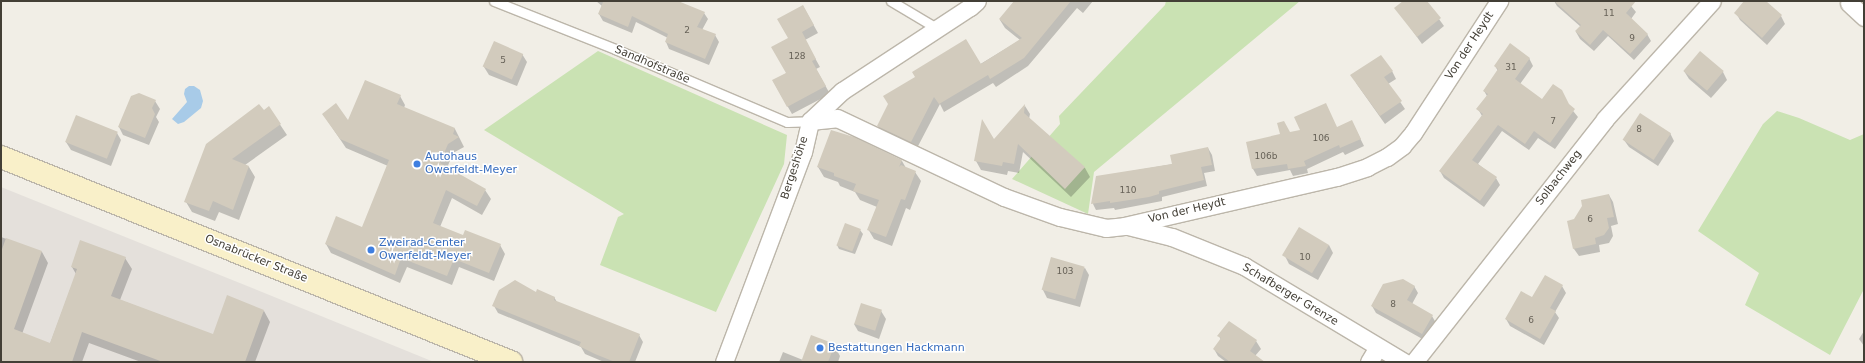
<!DOCTYPE html>
<html>
<head>
<meta charset="utf-8">
<style>
	body { margin:0 }
	#map { position:relative; width:1865px; height:363px; overflow:hidden; background:#f1eee6; font-family:"DejaVu Sans",sans-serif }
	div>[style] { position:absolute }
	.industrial>* { inset:0; background:#e4e0db }
	.green>* { inset:0; background:#cae2b3 }
	.water>* { inset:0; background:#a8cbe8 }
	.shadow>* { inset:0; background:#0003 }
	.building>* { inset:0; background:#d2cbbd; transform-origin:0 0 }
	.roads { filter:drop-shadow(1px 0 #bcb6aa) drop-shadow(-1px 0 #bcb6aa) drop-shadow(0 1px #bcb6aa) drop-shadow(0 -1px #bcb6aa) }
	.service>* { height:9px; margin:-4.5px; padding:0 4.5px; transform-origin:4.5px; border-radius:4.5px; background:#fff }
	.minor>* { height:17px; margin:-8.5px; padding:0 8.5px; transform-origin:8.5px; border-radius:8.5px; background:#fff }
	.secondary>* { height:22px; margin:-11px; padding:0 11px; transform-origin:11px; border-radius:11px; background:#f9f0c9 }
	.dots>* { width:11px; height:11px; translate:-50% -50%; box-sizing:border-box; border:2px solid #fff; border-radius:50% }
	span { translate:-50% -50%; white-space:nowrap; text-align:center; line-height:1.15; -webkit-text-stroke:3px #fff; paint-order:stroke }
	.number-label { font-size:9px; color:#676258 }
	.number-label span { -webkit-text-stroke-width:0 }
	.street-label { font-size:11px; color:#433f36 }
	.shop-label { font-size:11px; color:#366cbe }
	.left { translate:0 -50%; text-align:left }
	.frame { position:absolute; inset:0; border:2px solid #433f36; pointer-events:none }
</style>
</head>
<body>
<div id="map">
	<div class="industrial">
		<div style="clip-path:polygon(1px 187px,262px 292px,434px 362px,1px 362px)"></div>
	</div>
	<div class="green">
		<div style="clip-path:polygon(1166px 1px,1300px 1px,1094px 172px,1088px 214px,1012px 179px,1060px 124px,1059px 116px,1165px 5px)"></div>
		<div style="clip-path:polygon(598px 51px,787px 135px,784px 164px,716px 312px,600px 265px,618px 217px,624px 214px,484px 130px)"></div>
		<div style="clip-path:polygon(1777px 111px,1799px 118px,1850px 140px,1864px 134px,1864px 289px,1830px 355px,1745px 305px,1759px 273px,1698px 231px,1763px 124px)"></div>
	</div>
	<div class="water">
		<div style="clip-path:polygon(189px 86px,194px 86px,200px 90px,203px 101px,201px 108px,184px 122px,178px 124px,172px 119px,187px 102px,184px 94px,185px 89px)"></div>
	</div>
	<div class="shadow">
		<div style="clip-path:polygon(596px 1px,676px 1px,704px 13px,708px 19px,702px 30px,715px 35px,719px 42px,709px 65px,669px 49px,666px 42px,668px 38px,636px 22px,632px 33px,603px 21px,599px 14px,602px 6px)"></div>
		<div style="clip-path:polygon(1016px 1px,1093px 1px,1083px 13px,1077px 8px,1028px 66px,996px 87px,993px 83px,944px 112px,940px 104px,916px 150px,883px 134px,878px 126px,1020px 40px,1005px 28px,1000px 20px)"></div>
		<div style="clip-path:polygon(1405px 1px,1426px 1px,1444px 26px,1422px 44px,1396px 8px)"></div>
		<div style="clip-path:polygon(1554px 1px,1627px 1px,1636px 12px,1631px 19px,1647px 34px,1651px 41px,1634px 60px,1608px 36px,1594px 51px,1580px 39px,1576px 32px,1581px 27px,1557px 6px)"></div>
		<div style="clip-path:polygon(1746px 1px,1764px 1px,1781px 16px,1785px 24px,1767px 45px,1740px 20px,1736px 13px)"></div>
		<div style="clip-path:polygon(803px 6px,818px 33px,805px 40px,820px 67px,816px 69px,830px 94px,792px 114px,773px 81px,787px 73px,789px 39px)"></div>
		<div style="clip-path:polygon(522px 54px,527px 62px,517px 86px,489px 75px,484px 67px)"></div>
		<div style="clip-path:polygon(1529px 58px,1533px 66px,1520px 84px,1542px 100px,1569px 106px,1578px 117px,1555px 149px,1538px 138px,1529px 150px,1502px 131px,1478px 164px,1496px 178px,1500px 185px,1484px 207px,1444px 178px,1440px 171px,1482px 116px,1478px 109px,1487px 96px,1484px 91px,1498px 71px,1495px 66px)"></div>
		<div style="clip-path:polygon(1392px 71px,1396px 79px,1388px 84px,1405px 109px,1385px 124px,1356px 83px)"></div>
		<div style="clip-path:polygon(1684px 71px,1723px 72px,1727px 80px,1711px 98px,1689px 79px)"></div>
		<div style="clip-path:polygon(400px 96px,405px 105px,404px 108px,455px 129px,464px 147px,453px 153px,447px 168px,485px 190px,491px 199px,482px 215px,452px 198px,440px 227px,463px 236px,500px 245px,505px 254px,494px 281px,459px 267px,452px 285px,407px 267px,400px 283px,331px 253px,326px 244px,363px 228px,388px 166px,346px 148px,323px 114px,349px 122px)"></div>
		<div style="clip-path:polygon(155px 101px,160px 109px,156px 117px,159px 122px,149px 145px,123px 135px,119px 127px)"></div>
		<div style="clip-path:polygon(1025px 106px,1030px 114px,1029px 119px,1085px 168px,1090px 177px,1071px 197px,1023px 152px,1019px 173px,1008px 171px,1007px 175px,981px 170px,976px 161px)"></div>
		<div style="clip-path:polygon(269px 108px,287px 135px,245px 165px,249px 167px,255px 177px,239px 220px,219px 212px,215px 221px,192px 212px,186px 202px)"></div>
		<div style="clip-path:polygon(1337px 128px,1355px 128px,1364px 146px,1345px 155px,1343px 152px,1307px 169px,1308px 173px,1293px 176px,1290px 170px,1257px 176px,1253px 169px,1247px 143px,1290px 133px)"></div>
		<div style="clip-path:polygon(117px 133px,121px 140px,111px 166px,71px 150px,66px 142px)"></div>
		<div style="clip-path:polygon(1670px 133px,1674px 141px,1658px 166px,1629px 147px,1624px 140px)"></div>
		<div style="clip-path:polygon(1208px 148px,1212px 155px,1215px 171px,1204px 173px,1207px 186px,1162px 197px,1162px 201px,1115px 210px,1114px 208px,1096px 210px,1093px 204px,1097px 177px,1173px 164px)"></div>
		<div style="clip-path:polygon(902px 161px,906px 168px,915px 172px,921px 181px,910px 210px,906px 208px,892px 246px,874px 239px,868px 229px,877px 207px,860px 200px,855px 192px,840px 186px,838px 182px,824px 177px,818px 167px)"></div>
		<div style="clip-path:polygon(1609px 195px,1613px 202px,1618px 224px,1611px 226px,1613px 236px,1609px 243px,1599px 245px,1600px 252px,1579px 256px,1574px 249px,1574px 220px)"></div>
		<div style="clip-path:polygon(860px 230px,863px 234px,855px 254px,839px 249px,837px 245px)"></div>
		<div style="clip-path:polygon(1px 237px,42px 252px,48px 263px,22px 334px,50px 344px,76px 274px,72px 267px,125px 258px,132px 269px,120px 300px,213px 335px,264px 311px,270px 322px,255px 362px,141px 362px,89px 343px,82px 362px,1px 362px)"></div>
		<div style="clip-path:polygon(1329px 245px,1333px 253px,1318px 280px,1289px 264px,1285px 256px)"></div>
		<div style="clip-path:polygon(1085px 268px,1089px 275px,1080px 307px,1047px 298px,1043px 290px)"></div>
		<div style="clip-path:polygon(1414px 286px,1418px 293px,1412px 304px,1432px 316px,1436px 323px,1426px 341px,1376px 313px,1372px 306px)"></div>
		<div style="clip-path:polygon(1562px 286px,1566px 293px,1555px 312px,1559px 318px,1544px 345px,1510px 326px,1506px 319px,1532px 299px)"></div>
		<div style="clip-path:polygon(537px 293px,554px 297px,557px 302px,639px 335px,643px 342px,635px 362px,604px 362px,585px 354px,581px 347px,498px 313px,494px 306px)"></div>
		<div style="clip-path:polygon(881px 311px,886px 319px,879px 339px,858px 331px,854px 324px)"></div>
		<div style="clip-path:polygon(1229px 322px,1256px 341px,1261px 349px,1255px 356px,1263px 362px,1226px 362px,1218px 356px,1214px 349px,1221px 340px,1219px 336px)"></div>
		<div style="clip-path:polygon(1864px 331px,1864px 346px,1859px 339px)"></div>
		<div style="clip-path:polygon(834px 345px,840px 356px,838px 362px,779px 362px,783px 352px,803px 360px)"></div>
	</div>
	<div class="building">
		<div style="clip-path:polygon(600px 1px,678px 1px,705px 12px,697px 27px,716px 34px,705px 59px,665px 42px,668px 34px,632px 16px,628px 27px,598px 14px,603px 2px)"></div>
		<div style="clip-path:polygon(1014px 1px,1071px 1px,1024px 58px,990px 79px,988px 75px,939px 104px,934px 97px,911px 142px,877px 126px,888px 104px,883px 96px,915px 77px,912px 72px,966px 39px,981px 64px,1022px 38px,999px 19px)"></div>
		<div style="clip-path:polygon(1403px 1px,1427px 1px,1441px 18px,1417px 37px,1394px 8px)"></div>
		<div style="clip-path:polygon(1554px 1px,1636px 1px,1626px 13px,1648px 34px,1630px 54px,1603px 30px,1590px 45px,1575px 31px,1581px 25px)"></div>
		<div style="clip-path:polygon(1744px 1px,1766px 1px,1782px 15px,1762px 38px,1734px 13px)"></div>
		<div style="clip-path:polygon(803px 5px,814px 25px,802px 32px,816px 59px,812px 61px,826px 86px,787px 107px,772px 80px,786px 73px,771px 47px,788px 38px,777px 19px)"></div>
		<div style="left:494px;top:41px;width:32px;height:28px;rotate:24deg"></div>
		<div style="clip-path:polygon(1510px 43px,1530px 58px,1515px 79px,1542px 99px,1553px 84px,1562px 90px,1569px 104px,1575px 109px,1550px 143px,1534px 131px,1525px 144px,1498px 125px,1472px 160px,1497px 177px,1480px 201px,1439px 171px,1483px 114px,1476px 109px,1488px 94px,1483px 91px,1498px 69px,1494px 66px)"></div>
		<div style="left:1700px;top:51px;width:31px;height:26px;rotate:40deg"></div>
		<div style="clip-path:polygon(1381px 55px,1393px 71px,1384px 77px,1402px 101px,1380px 116px,1350px 75px)"></div>
		<div style="clip-path:polygon(365px 80px,401px 95px,397px 104px,455px 128px,453px 134px,459px 137px,448px 144px,440px 163px,486px 189px,477px 206px,446px 190px,433px 223px,463px 235px,465px 230px,501px 244px,489px 273px,454px 259px,447px 276px,401px 258px,395px 275px,325px 244px,336px 216px,362px 227px,389px 160px,340px 139px,322px 114px,336px 103px,348px 120px)"></div>
		<div style="clip-path:polygon(139px 93px,156px 100px,152px 108px,155px 114px,145px 138px,118px 127px,131px 96px)"></div>
		<div style="clip-path:polygon(1326px 103px,1337px 127px,1352px 120px,1361px 139px,1340px 148px,1339px 145px,1304px 161px,1306px 166px,1288px 169px,1287px 164px,1252px 169px,1246px 142px,1280px 134px,1277px 123px,1284px 121px,1290px 132px,1300px 130px,1294px 117px)"></div>
		<div style="clip-path:polygon(259px 104px,264px 110px,269px 106px,281px 124px,232px 159px,249px 166px,233px 210px,213px 201px,209px 211px,184px 202px,206px 144px)"></div>
		<div style="clip-path:polygon(1025px 104px,1024px 113px,1085px 167px,1065px 189px,1018px 144px,1014px 164px,1003px 162px,1002px 166px,974px 161px,982px 119px,994px 139px)"></div>
		<div style="left:1640px;top:113px;width:37px;height:32px;rotate:33deg"></div>
		<div style="left:76px;top:115px;width:45px;height:29px;rotate:22deg"></div>
		<div style="clip-path:polygon(831px 130px,854px 137px,902px 160px,899px 167px,901px 165px,916px 171px,905px 200px,901px 199px,886px 237px,867px 230px,879px 200px,853px 191px,856px 184px,834px 176px,834px 173px,817px 167px)"></div>
		<div style="clip-path:polygon(1208px 147px,1212px 165px,1201px 167px,1204px 180px,1159px 191px,1159px 194px,1149px 197px,1110px 203px,1110px 201px,1091px 204px,1096px 176px,1172px 164px,1170px 155px)"></div>
		<div style="clip-path:polygon(1609px 194px,1614px 217px,1607px 218px,1609px 228px,1604px 235px,1595px 238px,1596px 244px,1573px 249px,1567px 221px,1574px 219px,1582px 206px,1581px 200px)"></div>
		<div style="left:845px;top:223px;width:17px;height:24px;rotate:21deg"></div>
		<div style="left:1299px;top:227px;width:35px;height:33px;rotate:31deg"></div>
		<div style="clip-path:polygon(6px 238px,42px 251px,14px 329px,50px 343px,77px 269px,71px 267px,80px 240px,126px 257px,111px 296px,213px 334px,227px 295px,264px 310px,245px 362px,163px 362px,82px 332px,72px 362px,1px 362px,1px 252px)"></div>
		<div style="left:1051px;top:257px;width:35px;height:34px;rotate:16deg"></div>
		<div style="clip-path:polygon(1545px 275px,1563px 285px,1550px 308px,1556px 311px,1540px 339px,1505px 319px,1521px 291px,1532px 297px)"></div>
		<div style="clip-path:polygon(1403px 279px,1415px 286px,1407px 300px,1433px 315px,1422px 334px,1371px 306px,1383px 284px)"></div>
		<div style="clip-path:polygon(515px 280px,536px 292px,537px 289px,555px 297px,554px 300px,640px 334px,629px 362px,615px 362px,595px 354px,579px 346px,581px 342px,492px 306px,499px 290px)"></div>
		<div style="left:861px;top:303px;width:22px;height:22px;rotate:18deg"></div>
		<div style="clip-path:polygon(1229px 321px,1257px 340px,1250px 351px,1265px 362px,1230px 362px,1213px 349px,1221px 338px,1217px 336px)"></div>
		<div style="clip-path:polygon(811px 335px,835px 344px,828px 362px,801px 362px)"></div>
	</div>
	<div class="roads">
		<div class="service">
			<div style="left:494px;top:1px;width:130px;rotate:21.6deg"></div>
			<div style="left:615px;top:49px;width:187px;rotate:23deg"></div>
			<div style="left:787px;top:122px;width:23px;rotate:-2deg"></div>
			<div style="left:891px;top:1px;width:55px;rotate:30.8deg"></div>
		</div>
		<div class="minor">
			<div style="left:1849px;top:3px;width:21px;rotate:43deg"></div>
			<div style="left:810px;top:121px;width:27px;rotate:-6deg"></div>
			<div style="left:837px;top:118px;width:185px;rotate:25.3deg"></div>
			<div style="left:1004px;top:197px;width:59px;rotate:19.7deg"></div>
			<div style="left:1060px;top:217px;width:47px;rotate:13.4deg"></div>
			<div style="left:1106px;top:228px;width:18px;rotate:-6deg"></div>
			<div style="left:1124px;top:226px;width:219px;rotate:-13deg"></div>
			<div style="left:1337px;top:177px;width:32px;rotate:-18deg"></div>
			<div style="left:1367px;top:167px;width:22px;rotate:-27deg"></div>
			<div style="left:1387px;top:157px;width:19px;rotate:-36deg"></div>
			<div style="left:1402px;top:146px;width:17px;rotate:-50deg"></div>
			<div style="left:1413px;top:133px;width:158px;rotate:-56.9deg"></div>
			<div style="left:1128px;top:226px;width:45px;rotate:14deg"></div>
			<div style="left:1172px;top:237px;width:78px;rotate:21.9deg"></div>
			<div style="left:1244px;top:266px;width:187px;rotate:31deg"></div>
			<div style="left:724px;top:362px;width:224px;rotate:-69.4deg"></div>
			<div style="left:803px;top:152px;width:32px;rotate:-77deg"></div>
			<div style="left:810px;top:121px;width:44px;rotate:-43.2deg"></div>
			<div style="left:842px;top:91px;width:153px;rotate:-33.3deg"></div>
			<div style="left:970px;top:7px;width:9px;rotate:-41deg"></div>
			<div style="left:1369px;top:362px;width:17px;rotate:-59deg"></div>
			<div style="left:1414px;top:362px;width:309px;rotate:-51.8deg"></div>
			<div style="left:1605px;top:119px;width:159px;rotate:-47.8deg"></div>
		</div>
		<div class="secondary">
			<div style="left:1px;top:157px;width:550px;rotate:21.9deg"></div>
		</div>
	</div>
	<div class="dots">
		<div style="left:417px;top:164px;background:#3f7fe0"></div>
		<div style="left:371px;top:250px;background:#3f7fe0"></div>
		<div style="left:820px;top:348px;background:#3f7fe0"></div>
	</div>
	<div class="number-label">
		<span style="left:1609px;top:13px">11</span>
		<span style="left:687px;top:30px">2</span>
		<span style="left:1632px;top:38px">9</span>
		<span style="left:797px;top:56px">128</span>
		<span style="left:503px;top:60px">5</span>
		<span style="left:1511px;top:67px">31</span>
		<span style="left:1553px;top:121px">7</span>
		<span style="left:1639px;top:129px">8</span>
		<span style="left:1321px;top:138px">106</span>
		<span style="left:1266px;top:156px">106b</span>
		<span style="left:1128px;top:190px">110</span>
		<span style="left:1590px;top:219px">6</span>
		<span style="left:1305px;top:257px">10</span>
		<span style="left:1065px;top:271px">103</span>
		<span style="left:1393px;top:304px">8</span>
		<span style="left:1531px;top:320px">6</span>
	</div>
	<div class="street-label">
		<span style="left:1470px;top:46px;rotate:-57deg">Von der Heydt</span>
		<span style="left:652px;top:65px;rotate:23deg">Sandhofstraße</span>
		<span style="left:795px;top:168px;rotate:-72deg">Bergeshöhe</span>
		<span style="left:1559px;top:178px;rotate:-52deg">Solbachweg</span>
		<span style="left:1187px;top:211px;rotate:-13deg">Von der Heydt</span>
		<span style="left:256px;top:259px;rotate:22deg">Osnabrücker Straße</span>
		<span style="left:1290px;top:295px;rotate:31deg">Schafberger Grenze</span>
	</div>
	<div class="shop-label">
		<span class="left" style="left:425px;top:164px">Autohaus<br>Owerfeldt-Meyer</span>
		<span class="left" style="left:379px;top:250px">Zweirad-Center<br>Owerfeldt-Meyer</span>
		<span class="left" style="left:828px;top:348px">Bestattungen Hackmann</span>
	</div>
	<div class="frame"></div>
</div>
</body>
</html>
